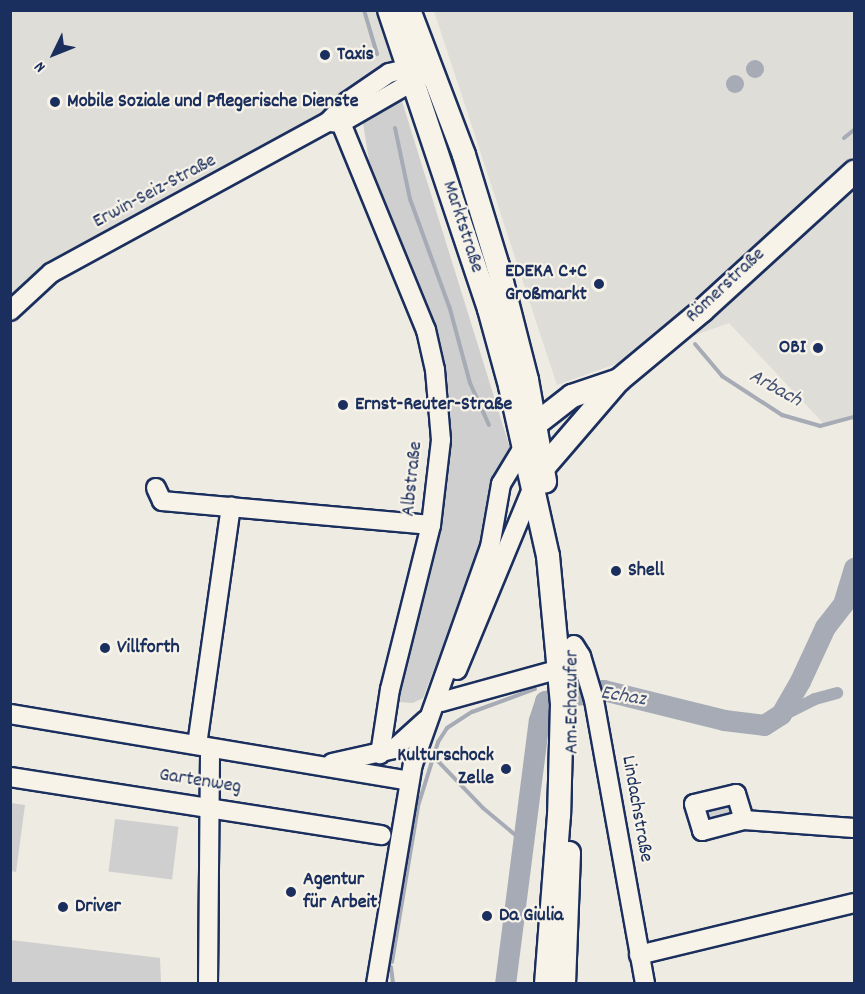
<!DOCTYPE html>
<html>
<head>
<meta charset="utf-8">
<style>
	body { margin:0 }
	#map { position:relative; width:865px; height:994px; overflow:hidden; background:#eeebe2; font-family:Dekko,sans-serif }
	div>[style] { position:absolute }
	.built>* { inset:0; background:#deddd8 }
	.green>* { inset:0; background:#cfcfcf; transform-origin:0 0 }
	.water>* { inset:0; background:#a6abb5 }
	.round { border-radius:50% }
	.stream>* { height:4px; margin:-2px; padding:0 2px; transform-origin:2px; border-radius:2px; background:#a6abb5 }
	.canal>* { height:12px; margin:-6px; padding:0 6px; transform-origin:6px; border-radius:6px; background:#a6abb5 }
	.river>* { height:21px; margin:-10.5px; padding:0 10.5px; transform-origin:10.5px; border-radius:10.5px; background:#a6abb5 }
	.roads { filter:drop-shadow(2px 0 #1b2f5e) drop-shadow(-2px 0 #1b2f5e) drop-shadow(0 2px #1b2f5e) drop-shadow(0 -2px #1b2f5e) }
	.minor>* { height:18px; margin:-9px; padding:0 9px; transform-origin:9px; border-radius:9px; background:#f7f3e8 }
	.major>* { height:22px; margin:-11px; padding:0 11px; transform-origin:11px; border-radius:11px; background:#f7f3e8 }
	.dots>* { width:16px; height:16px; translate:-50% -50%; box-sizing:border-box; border:3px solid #f7f3e8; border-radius:50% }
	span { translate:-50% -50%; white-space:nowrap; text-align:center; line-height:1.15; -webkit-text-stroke:4.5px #f7f3e8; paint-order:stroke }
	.poi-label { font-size:20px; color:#1b2f5e; font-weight:700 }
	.left { translate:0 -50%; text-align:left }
	.right { translate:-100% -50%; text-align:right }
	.street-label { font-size:20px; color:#1b2f5e }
	.water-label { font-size:21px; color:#455478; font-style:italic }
	.frame { position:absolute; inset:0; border:12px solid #1b2f5e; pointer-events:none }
	.north { position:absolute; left:24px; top:24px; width:60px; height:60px; -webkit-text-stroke:4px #f7f3e8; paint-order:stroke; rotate:227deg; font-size:16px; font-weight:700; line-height:24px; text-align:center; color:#1b2f5e }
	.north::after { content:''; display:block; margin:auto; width:21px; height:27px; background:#1b2f5e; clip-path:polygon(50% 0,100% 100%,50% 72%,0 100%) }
</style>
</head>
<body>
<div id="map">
	<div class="built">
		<div style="clip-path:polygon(11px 11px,377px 11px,399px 74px,11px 305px)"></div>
		<div style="clip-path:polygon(434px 11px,854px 11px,854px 415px,824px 424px,729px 323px,557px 385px)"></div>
	</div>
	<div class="green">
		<div style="clip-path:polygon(401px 98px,514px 461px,423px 698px,413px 703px,398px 702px,394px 691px,436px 525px,438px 368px,377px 211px,363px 123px)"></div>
		<div style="left:734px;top:799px;width:20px;height:35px;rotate:75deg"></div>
		<div style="clip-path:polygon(11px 803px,25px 805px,16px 872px,11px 871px)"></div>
		<div style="left:115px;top:819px;width:64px;height:53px;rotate:7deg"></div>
		<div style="clip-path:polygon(11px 940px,160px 958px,161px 982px,11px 983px)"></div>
	</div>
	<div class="water">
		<div class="round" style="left:746px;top:60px;width:18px;height:18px"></div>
		<div class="round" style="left:726px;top:75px;width:18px;height:18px"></div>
	</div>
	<div class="stream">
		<div style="left:364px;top:10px;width:46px;rotate:73.5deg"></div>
		<div style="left:395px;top:128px;width:73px;rotate:78.1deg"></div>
		<div style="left:410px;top:199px;width:117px;rotate:70deg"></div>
		<div style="left:450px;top:309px;width:77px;rotate:74.9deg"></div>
		<div style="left:470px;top:383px;width:46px;rotate:65.7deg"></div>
		<div style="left:844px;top:138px;width:13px;rotate:-39deg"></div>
		<div style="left:695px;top:344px;width:42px;rotate:49.8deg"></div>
		<div style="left:722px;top:376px;width:72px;rotate:33deg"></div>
		<div style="left:782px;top:415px;width:40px;rotate:16deg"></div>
		<div style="left:820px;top:426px;width:35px;rotate:-15deg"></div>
		<div style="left:433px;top:756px;width:72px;rotate:46.1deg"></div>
		<div style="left:483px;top:808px;width:55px;rotate:39.8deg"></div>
		<div style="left:392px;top:962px;width:158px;rotate:-80.5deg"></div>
		<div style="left:418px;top:806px;width:67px;rotate:-72.6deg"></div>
		<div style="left:438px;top:742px;width:17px;rotate:-57deg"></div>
		<div style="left:447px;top:728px;width:30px;rotate:-33deg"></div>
		<div style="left:472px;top:712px;width:67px;rotate:-20.1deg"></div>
		<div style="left:391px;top:967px;width:17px;rotate:83deg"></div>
	</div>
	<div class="canal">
		<div style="left:764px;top:725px;width:57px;rotate:-27deg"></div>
		<div style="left:815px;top:699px;width:23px;rotate:-15deg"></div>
	</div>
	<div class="river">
		<div style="left:505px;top:984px;width:266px;rotate:-82.7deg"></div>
		<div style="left:539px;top:720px;width:20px;rotate:-72deg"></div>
		<div style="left:545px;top:701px;width:59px;rotate:-10.7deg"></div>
		<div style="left:603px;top:690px;width:125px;rotate:13.9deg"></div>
		<div style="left:724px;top:720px;width:40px;rotate:7.1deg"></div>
		<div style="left:764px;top:725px;width:20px;rotate:-33deg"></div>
		<div style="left:781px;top:714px;width:38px;rotate:-60deg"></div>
		<div style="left:800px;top:681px;width:60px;rotate:-65.2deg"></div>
		<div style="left:825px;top:627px;width:29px;rotate:-52deg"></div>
		<div style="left:843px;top:604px;width:38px;rotate:-73deg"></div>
	</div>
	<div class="roads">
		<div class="minor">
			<div style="left:330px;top:122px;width:11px;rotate:5deg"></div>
			<div style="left:341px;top:123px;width:96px;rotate:-30deg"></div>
			<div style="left:341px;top:123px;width:224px;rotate:67.7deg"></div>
			<div style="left:426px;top:330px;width:41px;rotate:77.3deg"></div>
			<div style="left:435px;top:370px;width:70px;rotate:85.1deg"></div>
			<div style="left:441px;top:440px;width:86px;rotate:96.7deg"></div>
			<div style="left:431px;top:525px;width:169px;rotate:104deg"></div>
			<div style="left:390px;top:689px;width:66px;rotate:98.7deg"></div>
			<div style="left:10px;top:311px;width:56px;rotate:-42.8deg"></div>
			<div style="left:51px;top:273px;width:315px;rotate:-28.6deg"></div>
			<div style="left:328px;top:122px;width:28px;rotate:-46deg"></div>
			<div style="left:347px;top:102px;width:51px;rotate:-34.6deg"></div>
			<div style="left:389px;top:73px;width:31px;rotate:-13deg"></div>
			<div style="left:156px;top:488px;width:14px;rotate:65deg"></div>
			<div style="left:162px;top:501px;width:270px;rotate:5.1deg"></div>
			<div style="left:574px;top:645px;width:13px;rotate:58deg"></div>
			<div style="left:581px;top:656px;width:46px;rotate:73.5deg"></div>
			<div style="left:594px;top:700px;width:289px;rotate:79.8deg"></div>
			<div style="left:457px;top:670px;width:204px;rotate:-67.5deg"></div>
			<div style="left:441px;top:702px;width:123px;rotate:-15.5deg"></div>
			<div style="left:10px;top:714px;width:405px;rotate:9.5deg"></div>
			<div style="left:197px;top:745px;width:241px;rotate:-81.9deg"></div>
			<div style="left:332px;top:763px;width:64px;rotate:-12.7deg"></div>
			<div style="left:394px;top:749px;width:43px;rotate:-42.2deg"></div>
			<div style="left:10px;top:777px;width:376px;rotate:8.9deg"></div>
			<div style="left:744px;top:820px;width:27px;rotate:-107deg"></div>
			<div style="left:736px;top:794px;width:43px;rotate:166.6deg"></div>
			<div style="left:694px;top:804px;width:28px;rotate:73deg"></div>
			<div style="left:702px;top:831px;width:43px;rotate:-14.7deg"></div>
			<div style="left:744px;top:820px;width:110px;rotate:4.2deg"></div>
			<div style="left:639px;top:955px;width:221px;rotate:-13.6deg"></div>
			<div style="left:208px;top:984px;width:236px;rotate:-89.5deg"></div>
			<div style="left:376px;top:984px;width:223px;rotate:-80.5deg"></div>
			<div style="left:413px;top:764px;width:230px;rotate:-70.5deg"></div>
			<div style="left:490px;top:547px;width:64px;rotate:-80.1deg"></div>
			<div style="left:501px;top:484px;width:50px;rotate:-58.8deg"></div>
		</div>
		<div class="major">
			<div style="left:389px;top:10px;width:315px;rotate:71.5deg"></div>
			<div style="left:489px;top:309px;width:80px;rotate:74.7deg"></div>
			<div style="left:510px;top:386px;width:174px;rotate:77.4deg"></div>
			<div style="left:548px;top:556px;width:149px;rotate:84.6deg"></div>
			<div style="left:562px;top:704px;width:111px;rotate:91.5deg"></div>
			<div style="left:559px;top:815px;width:169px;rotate:94.4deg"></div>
			<div style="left:409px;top:10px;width:155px;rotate:69.2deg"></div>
			<div style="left:464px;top:155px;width:116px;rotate:73deg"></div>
			<div style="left:498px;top:266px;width:118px;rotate:75.7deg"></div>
			<div style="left:527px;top:380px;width:103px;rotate:79.9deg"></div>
			<div style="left:536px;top:424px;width:46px;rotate:-37.9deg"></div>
			<div style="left:572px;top:396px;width:50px;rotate:-18.8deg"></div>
			<div style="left:619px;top:380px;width:109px;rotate:-39.8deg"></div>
			<div style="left:703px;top:310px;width:205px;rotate:-42.4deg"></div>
			<div style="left:544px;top:467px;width:112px;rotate:-49.3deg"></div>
			<div style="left:564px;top:984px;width:131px;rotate:-87.8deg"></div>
		</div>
	</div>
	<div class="dots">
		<div style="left:325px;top:55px;background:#1b2f5e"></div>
		<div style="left:55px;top:102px;background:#1b2f5e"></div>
		<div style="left:599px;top:284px;background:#1b2f5e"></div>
		<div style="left:818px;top:348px;background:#1b2f5e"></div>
		<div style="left:343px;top:405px;background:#1b2f5e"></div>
		<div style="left:616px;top:571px;background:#1b2f5e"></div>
		<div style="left:105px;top:648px;background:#1b2f5e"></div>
		<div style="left:506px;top:769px;background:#1b2f5e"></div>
		<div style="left:291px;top:892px;background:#1b2f5e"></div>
		<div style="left:63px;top:907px;background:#1b2f5e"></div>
		<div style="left:487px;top:916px;background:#1b2f5e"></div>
	</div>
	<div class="poi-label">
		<span class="left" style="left:337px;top:55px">Taxis</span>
		<span class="left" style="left:67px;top:102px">Mobile Soziale und Pflegerische Dienste</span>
		<span class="right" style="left:587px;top:284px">EDEKA C+C<br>Großmarkt</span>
		<span class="right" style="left:806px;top:348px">OBI</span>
		<span class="left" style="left:355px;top:405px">Ernst-Reuter-Straße</span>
		<span class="left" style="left:628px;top:571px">Shell</span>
		<span class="left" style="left:117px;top:648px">Villforth</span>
		<span class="right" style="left:494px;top:768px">Kulturschock<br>Zelle</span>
		<span class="left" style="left:303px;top:892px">Agentur<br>für Arbeit</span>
		<span class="left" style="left:75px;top:907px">Driver</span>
		<span class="left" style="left:499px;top:916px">Da Giulia</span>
	</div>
	<div class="street-label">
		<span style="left:155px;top:192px;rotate:-28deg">Erwin-Seiz-Straße</span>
		<span style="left:462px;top:227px;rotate:72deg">Marktstraße</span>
		<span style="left:726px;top:286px;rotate:-43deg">Römerstraße</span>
		<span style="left:413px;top:479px;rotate:-84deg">Albstraße</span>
		<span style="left:573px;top:702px;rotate:-90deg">Am Echazufer</span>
		<span style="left:200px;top:782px;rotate:9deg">Gartenweg</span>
		<span style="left:636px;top:809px;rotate:80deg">Lindachstraße</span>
	</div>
	<div class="water-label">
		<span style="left:775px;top:389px;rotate:29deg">Arbach</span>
		<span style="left:623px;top:697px;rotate:9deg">Echaz</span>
	</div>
	<div class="frame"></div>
	<div class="north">N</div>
</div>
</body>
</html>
